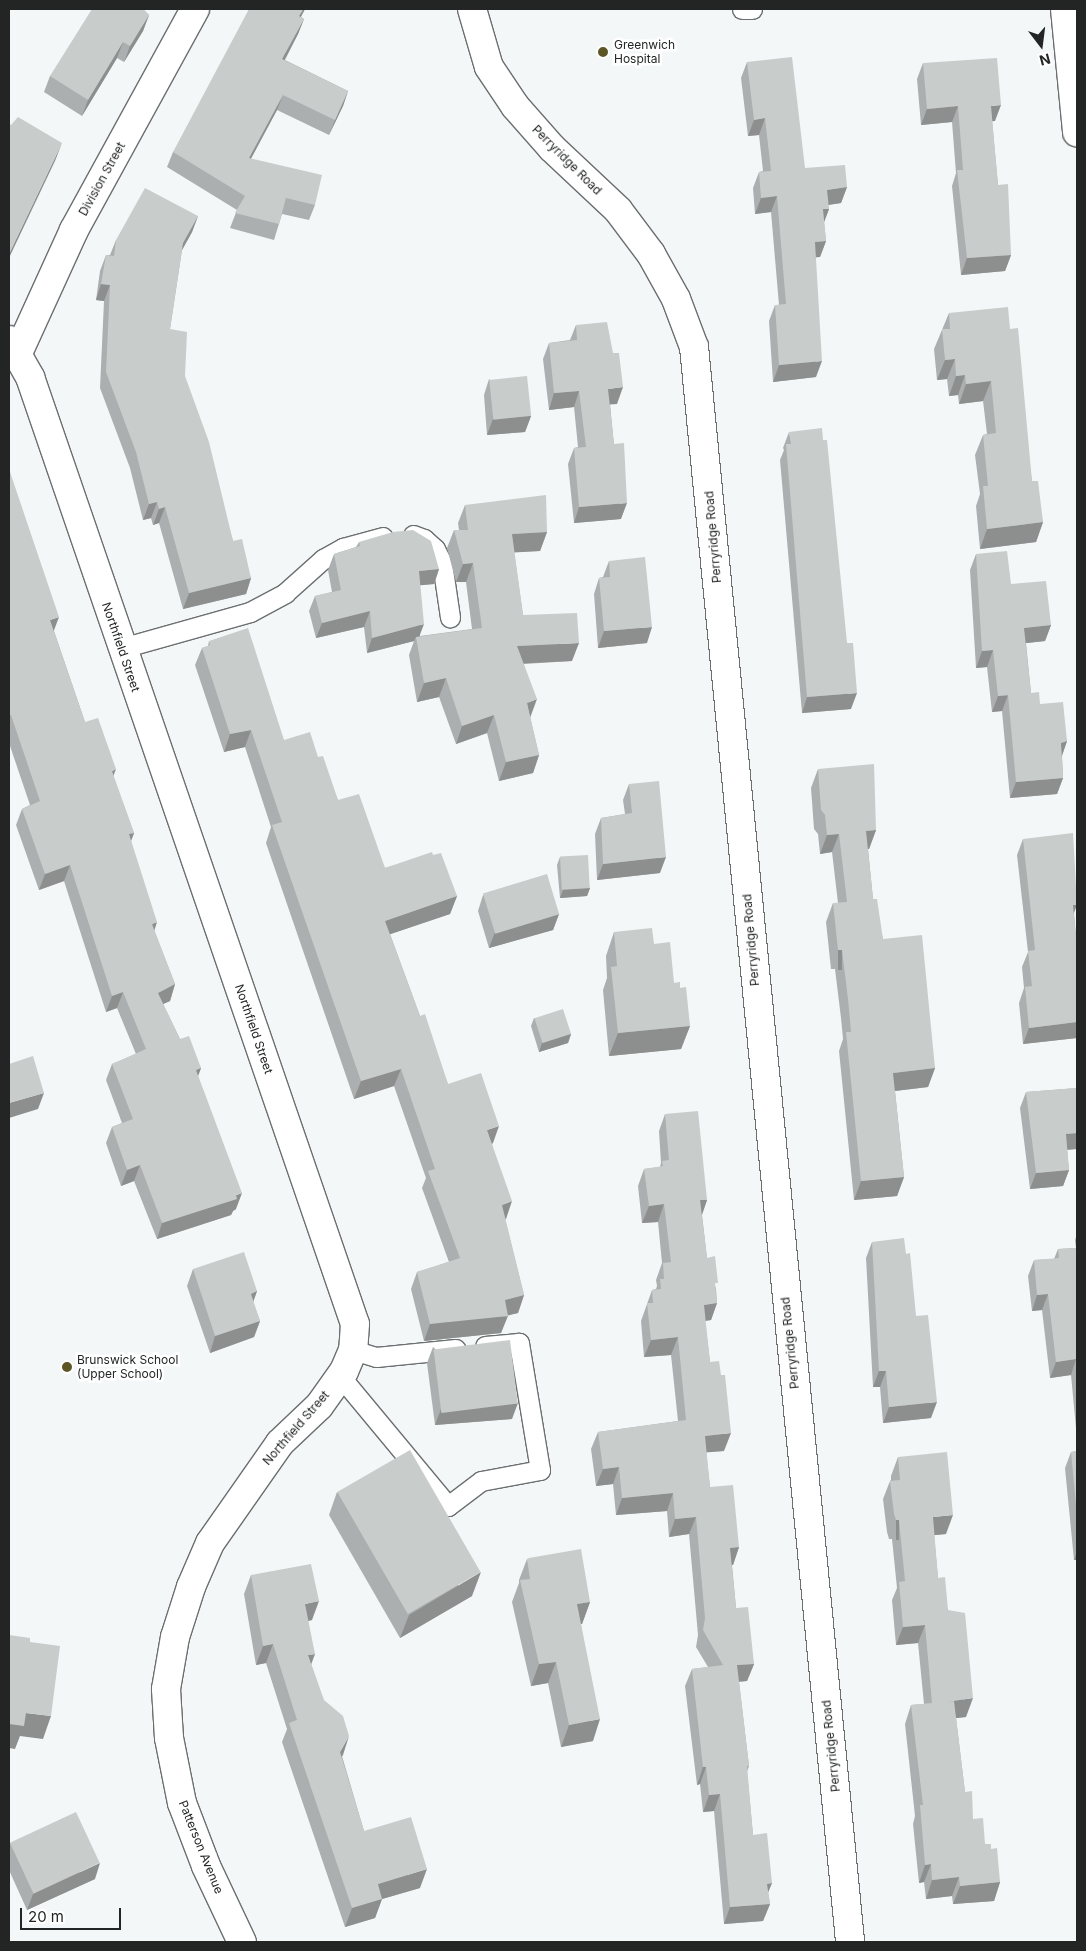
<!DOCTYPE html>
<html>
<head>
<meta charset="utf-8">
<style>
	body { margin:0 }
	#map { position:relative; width:1086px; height:1951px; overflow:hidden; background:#f3f7f8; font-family:Inter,sans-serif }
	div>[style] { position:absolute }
	.roads { filter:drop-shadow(1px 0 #6b6f70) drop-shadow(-1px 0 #6b6f70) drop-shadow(0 1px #6b6f70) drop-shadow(0 -1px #6b6f70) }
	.lane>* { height:19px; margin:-9.5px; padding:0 9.5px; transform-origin:9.5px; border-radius:9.5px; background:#fff }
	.street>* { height:28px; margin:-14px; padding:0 14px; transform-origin:14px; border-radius:14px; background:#fff }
	.wall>* { inset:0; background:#acafaf }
	.shaded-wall>* { inset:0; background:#8c8f8e; transform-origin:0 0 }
	.building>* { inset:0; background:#c8cccb; transform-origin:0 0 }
	.dots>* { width:14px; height:14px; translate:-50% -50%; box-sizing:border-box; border:2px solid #fff; border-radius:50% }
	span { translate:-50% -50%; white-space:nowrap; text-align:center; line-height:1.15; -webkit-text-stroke:5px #fff; paint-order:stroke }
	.poi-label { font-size:12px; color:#232525 }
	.left { translate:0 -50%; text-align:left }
	.street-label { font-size:12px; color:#232525 }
	.frame { position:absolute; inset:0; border:10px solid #232525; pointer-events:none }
	.north { position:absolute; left:1016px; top:20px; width:50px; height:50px; -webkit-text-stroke:4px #fff; paint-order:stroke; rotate:165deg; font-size:14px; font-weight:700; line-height:20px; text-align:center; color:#232525 }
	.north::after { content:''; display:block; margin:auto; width:18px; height:22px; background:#232525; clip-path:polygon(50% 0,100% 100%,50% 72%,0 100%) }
	.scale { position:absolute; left:20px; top:1908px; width:101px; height:22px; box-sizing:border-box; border:2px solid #232525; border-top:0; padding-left:6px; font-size:15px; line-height:18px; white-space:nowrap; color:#232525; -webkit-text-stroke:4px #fff; paint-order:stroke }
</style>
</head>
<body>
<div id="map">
	<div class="roads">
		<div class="lane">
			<div style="left:742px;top:9px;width:10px"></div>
			<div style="left:413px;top:535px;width:12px;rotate:20deg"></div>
			<div style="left:424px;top:539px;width:15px;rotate:42deg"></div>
			<div style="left:435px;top:549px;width:16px;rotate:63deg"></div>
			<div style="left:442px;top:563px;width:55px;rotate:81.6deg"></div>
			<div style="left:122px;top:648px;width:133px;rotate:-15.7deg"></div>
			<div style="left:250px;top:612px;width:40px;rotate:-28deg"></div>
			<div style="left:285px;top:593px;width:51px;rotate:-41.8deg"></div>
			<div style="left:323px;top:559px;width:23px;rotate:-29deg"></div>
			<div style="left:343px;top:548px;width:41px;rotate:-15.4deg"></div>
			<div style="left:353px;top:1350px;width:24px;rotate:17deg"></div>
			<div style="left:376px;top:1357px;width:80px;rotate:-5.7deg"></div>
			<div style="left:340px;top:1376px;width:169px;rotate:50.3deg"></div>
			<div style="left:448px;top:1506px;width:41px;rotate:-37.1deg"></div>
			<div style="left:481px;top:1481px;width:60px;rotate:-10.6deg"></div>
			<div style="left:540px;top:1470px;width:129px;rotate:-99.4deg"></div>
			<div style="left:519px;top:1343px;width:34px;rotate:175deg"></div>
		</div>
		<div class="street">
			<div style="left:472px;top:9px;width:60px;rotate:73.7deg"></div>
			<div style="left:489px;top:67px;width:47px;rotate:56.3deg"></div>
			<div style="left:515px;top:106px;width:56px;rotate:48.6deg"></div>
			<div style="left:552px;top:148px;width:91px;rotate:43.2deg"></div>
			<div style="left:618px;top:210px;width:55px;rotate:53.1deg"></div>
			<div style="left:651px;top:254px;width:51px;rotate:60.9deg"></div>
			<div style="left:676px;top:299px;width:51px;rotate:69.4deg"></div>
			<div style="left:694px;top:347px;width:1603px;rotate:84.41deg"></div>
			<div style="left:1065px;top:9px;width:124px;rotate:84.4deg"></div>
			<div style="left:9px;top:340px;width:43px;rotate:60.4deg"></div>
			<div style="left:30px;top:377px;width:1001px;rotate:71.06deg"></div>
			<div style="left:355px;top:1324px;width:26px;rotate:94deg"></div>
			<div style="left:353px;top:1350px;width:23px;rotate:113deg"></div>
			<div style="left:344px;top:1371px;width:43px;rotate:125.5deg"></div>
			<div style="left:319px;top:1406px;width:54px;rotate:136.5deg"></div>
			<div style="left:280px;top:1443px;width:122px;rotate:125deg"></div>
			<div style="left:210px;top:1543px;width:48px;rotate:113.4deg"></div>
			<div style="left:191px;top:1587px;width:52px;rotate:107.7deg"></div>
			<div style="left:175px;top:1637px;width:53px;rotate:99.8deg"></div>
			<div style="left:166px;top:1689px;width:49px;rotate:86.5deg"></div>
			<div style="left:169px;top:1738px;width:66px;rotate:78.7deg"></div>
			<div style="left:182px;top:1803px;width:67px;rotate:69.1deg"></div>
			<div style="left:206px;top:1866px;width:84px;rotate:64.7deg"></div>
			<div style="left:18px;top:353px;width:135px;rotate:-65.5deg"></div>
			<div style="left:74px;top:230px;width:252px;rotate:-61.3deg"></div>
		</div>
	</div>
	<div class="wall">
		<div style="clip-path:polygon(305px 9px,301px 17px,304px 19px,298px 34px,285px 60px,348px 91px,343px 106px,329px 135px,277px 110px,251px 159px,315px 205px,309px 220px,282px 214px,274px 240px,230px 228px,237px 210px,167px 167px,173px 152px)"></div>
		<div style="clip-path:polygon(144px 10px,149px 15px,143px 31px,124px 62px,117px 58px,82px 116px,44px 92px,50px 76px)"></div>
		<div style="clip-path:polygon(747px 62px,805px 168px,847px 187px,841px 203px,828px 205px,829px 209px,824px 222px,826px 241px,820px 257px,816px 257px,816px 377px,773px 382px,769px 321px,775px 305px,779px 305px,771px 212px,755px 214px,753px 188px,759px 172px,763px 171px,759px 135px,748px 136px,741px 78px)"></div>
		<div style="clip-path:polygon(923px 63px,995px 121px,992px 121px,998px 185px,1011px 255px,1005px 271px,961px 275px,952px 186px,956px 173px,952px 122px,921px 125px,917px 79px)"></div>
		<div style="clip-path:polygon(198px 216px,192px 232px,182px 250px,170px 329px,233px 541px,251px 578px,246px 594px,183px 609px,159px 523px,153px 525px,151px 518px,143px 520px,130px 468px,100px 388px,104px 301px,96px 300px,100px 271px,106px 255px,110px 255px,116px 240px)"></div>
		<div style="clip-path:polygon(949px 313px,1010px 329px,1032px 481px,1043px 522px,1036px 542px,980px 549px,976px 506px,980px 494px,975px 455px,983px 435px,987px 434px,983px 401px,959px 404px,958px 395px,949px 396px,947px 379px,937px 380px,934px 349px)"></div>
		<div style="clip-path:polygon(576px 325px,617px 404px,610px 404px,621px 519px,574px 523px,568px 464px,574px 448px,578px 447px,574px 407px,549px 410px,543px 359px,549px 343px,570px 340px)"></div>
		<div style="clip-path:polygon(489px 379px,531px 416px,525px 432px,487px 435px,484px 395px)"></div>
		<div style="clip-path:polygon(789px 432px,851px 709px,802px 713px,780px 460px,784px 450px,783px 448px)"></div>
		<div style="clip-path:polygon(9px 469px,54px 631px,85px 722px,113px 776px,134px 833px,131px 841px,154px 930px,175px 984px,170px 1001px,163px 1004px,180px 1039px,201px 1068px,198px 1076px,236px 1209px,233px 1211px,231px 1215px,157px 1239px,134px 1181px,121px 1186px,106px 1143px,112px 1127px,122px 1123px,106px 1080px,112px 1064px,136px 1054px,117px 1008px,106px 1012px,64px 881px,39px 890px,16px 825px,22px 809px,30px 805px,9px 743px)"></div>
		<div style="clip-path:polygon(465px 505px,547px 532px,540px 551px,514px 552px,523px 615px,572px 661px,524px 664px,530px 717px,539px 755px,533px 773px,499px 781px,487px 733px,456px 744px,439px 697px,417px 702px,409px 655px,414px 641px,367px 653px,364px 627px,316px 638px,309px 611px,315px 596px,332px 592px,328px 570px,334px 554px,356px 547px,359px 542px,439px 569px,434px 584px,420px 585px,420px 636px,472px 629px,466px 582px,456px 582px,447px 548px,454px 530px,459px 530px,458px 523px)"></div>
		<div style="clip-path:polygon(976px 554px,1011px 584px,1051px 625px,1045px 641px,1026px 643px,1031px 693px,1067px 741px,1062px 756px,1063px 778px,1057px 794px,1010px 798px,1002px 711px,992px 712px,987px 667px,976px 668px,970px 570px)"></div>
		<div style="clip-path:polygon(609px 561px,647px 643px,598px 648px,594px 594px,599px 578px,603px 577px)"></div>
		<div style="clip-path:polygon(209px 641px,284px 740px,318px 757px,338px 800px,385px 868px,433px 855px,457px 896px,450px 914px,390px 934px,420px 1016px,448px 1084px,493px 1143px,492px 1144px,506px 1219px,505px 1219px,524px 1295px,518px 1313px,507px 1315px,501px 1333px,424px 1341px,411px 1289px,417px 1272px,449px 1262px,422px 1188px,426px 1178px,394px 1086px,354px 1099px,266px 843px,271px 827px,245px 747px,224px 752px,195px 665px,202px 648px,208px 646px)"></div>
		<div style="clip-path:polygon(818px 769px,876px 830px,869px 849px,868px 849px,873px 899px,883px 939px,935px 1068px,928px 1087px,895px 1091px,904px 1177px,897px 1196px,854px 1200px,839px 1051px,843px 1039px,841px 1018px,835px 969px,831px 969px,826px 922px,833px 903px,838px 903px,832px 852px,820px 854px,818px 834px,814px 829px,811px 788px)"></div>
		<div style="clip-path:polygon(629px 784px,660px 873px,597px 880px,595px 834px,601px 818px,625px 814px,623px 800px)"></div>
		<div style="clip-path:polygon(1023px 839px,1074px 913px,1077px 948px,1077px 1038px,1023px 1044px,1019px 1003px,1024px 988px,1022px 967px,1028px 952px,1017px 855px)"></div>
		<div style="clip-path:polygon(560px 857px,590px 888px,587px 896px,560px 898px,557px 865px)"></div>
		<div style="clip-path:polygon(483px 895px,559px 914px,553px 930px,489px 948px,478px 911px)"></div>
		<div style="clip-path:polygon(614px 932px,654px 944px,674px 983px,680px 988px,690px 1026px,681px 1049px,609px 1056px,603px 990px,607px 978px,606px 956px)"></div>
		<div style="clip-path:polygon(534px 1018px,571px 1034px,568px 1043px,539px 1052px,531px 1026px)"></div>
		<div style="clip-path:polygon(1077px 1088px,1077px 1149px,1067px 1150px,1069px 1170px,1063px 1186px,1030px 1189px,1020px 1108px,1026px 1092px)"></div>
		<div style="clip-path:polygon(665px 1114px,707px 1200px,702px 1215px,707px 1258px,716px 1289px,717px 1303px,711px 1320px,705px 1321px,710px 1362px,724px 1451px,706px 1452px,710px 1487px,739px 1547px,733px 1565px,732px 1565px,736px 1608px,754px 1664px,747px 1681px,739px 1682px,749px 1766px,747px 1772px,753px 1835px,772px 1883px,768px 1892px,770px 1904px,763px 1921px,724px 1924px,714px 1811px,703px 1812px,700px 1784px,697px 1785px,685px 1686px,692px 1669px,708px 1667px,696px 1647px,698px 1635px,689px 1534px,669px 1537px,667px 1511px,616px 1515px,613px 1484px,596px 1486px,591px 1449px,598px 1432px,678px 1421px,671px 1355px,644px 1357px,641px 1321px,652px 1290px,656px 1289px,657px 1286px,656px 1280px,662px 1263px,658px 1222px,642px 1223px,638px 1186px,644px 1169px,660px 1167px,661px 1163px,659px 1131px)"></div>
		<div style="clip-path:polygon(1077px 1234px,1077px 1439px,1071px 1375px,1050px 1378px,1042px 1310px,1032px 1311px,1028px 1276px,1034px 1260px,1054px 1259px,1058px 1249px,1076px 1248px,1075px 1240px)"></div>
		<div style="clip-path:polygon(872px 1242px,906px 1254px,931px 1418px,883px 1423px,880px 1387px,873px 1387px,866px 1258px)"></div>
		<div style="clip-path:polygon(193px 1269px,257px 1291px,253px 1302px,260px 1321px,254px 1337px,210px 1353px,187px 1286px)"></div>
		<div style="clip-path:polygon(433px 1347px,512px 1419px,435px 1425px,427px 1363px)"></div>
		<div style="clip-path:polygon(1077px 1451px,1077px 1560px,1074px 1560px,1065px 1468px,1071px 1452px)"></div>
		<div style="clip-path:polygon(898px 1457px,946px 1534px,934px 1535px,938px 1578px,948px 1610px,966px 1717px,956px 1718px,965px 1792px,973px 1819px,985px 1844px,991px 1849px,1000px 1882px,994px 1901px,953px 1904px,952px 1896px,926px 1899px,924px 1882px,919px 1883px,913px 1824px,915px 1816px,905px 1724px,911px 1705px,924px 1704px,918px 1643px,896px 1645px,892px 1600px,897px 1588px,892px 1539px,889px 1539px,887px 1532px,883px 1499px,890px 1481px,891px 1480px,891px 1476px)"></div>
		<div style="clip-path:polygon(337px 1492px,472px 1596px,400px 1638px,329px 1515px)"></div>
		<div style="clip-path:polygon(527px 1559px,590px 1602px,582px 1624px,581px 1624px,593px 1741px,561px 1747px,548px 1683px,531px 1686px,512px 1602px,519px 1583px,519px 1580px)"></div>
		<div style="clip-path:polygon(251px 1575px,312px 1620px,308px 1621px,311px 1664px,342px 1756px,364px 1831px,420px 1888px,382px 1899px,375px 1918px,345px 1927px,282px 1742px,287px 1729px,266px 1663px,256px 1665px,244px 1594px)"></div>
		<div style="clip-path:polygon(10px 1843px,95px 1879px,27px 1910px,9px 1870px,9px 1845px)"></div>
	</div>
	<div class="shaded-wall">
		<div style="clip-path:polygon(303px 9px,305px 9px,293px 31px,299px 16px)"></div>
		<div style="clip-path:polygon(149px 15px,143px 31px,124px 62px,130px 46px)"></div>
		<div style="clip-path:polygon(304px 19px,298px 34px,277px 74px,282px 59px)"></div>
		<div style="clip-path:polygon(123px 42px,117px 58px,82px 116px,88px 100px)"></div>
		<div style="clip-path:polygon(348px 91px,343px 106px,329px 135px,335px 120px)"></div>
		<div style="clip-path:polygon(283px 95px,277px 110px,243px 173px,249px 158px)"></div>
		<div style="clip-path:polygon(1001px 105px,995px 121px,985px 122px,991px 106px)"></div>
		<div style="clip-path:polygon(958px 106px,952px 122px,921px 125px,927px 109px)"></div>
		<div style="clip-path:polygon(765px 118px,759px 135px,748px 136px,754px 120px)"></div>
		<div style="clip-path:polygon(62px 143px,55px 161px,9px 258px,9px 254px)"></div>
		<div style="clip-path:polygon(847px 187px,841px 203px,821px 206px,827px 190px)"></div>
		<div style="clip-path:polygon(777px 196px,771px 212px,755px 214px,761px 198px)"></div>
		<div style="clip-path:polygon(823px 209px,829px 209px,823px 225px)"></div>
		<div style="clip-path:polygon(198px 216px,192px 232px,177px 259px,183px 243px)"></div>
		<div style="clip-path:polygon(826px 241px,820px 257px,809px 258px,815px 242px)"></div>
		<div style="clip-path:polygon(1011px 255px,1005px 271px,961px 275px,967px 258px)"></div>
		<div style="clip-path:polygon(101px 284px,110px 285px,104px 301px,96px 300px)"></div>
		<div style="clip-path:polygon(955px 359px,947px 379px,937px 380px,945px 360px)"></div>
		<div style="clip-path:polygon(822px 361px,816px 377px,773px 382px,779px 365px)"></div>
		<div style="clip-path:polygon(965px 375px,958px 395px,949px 396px,956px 376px)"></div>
		<div style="clip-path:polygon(991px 381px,983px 401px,959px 404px,966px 384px)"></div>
		<div style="clip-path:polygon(623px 387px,617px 404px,603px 405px,608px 389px)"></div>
		<div style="clip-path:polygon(579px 391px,574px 407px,549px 410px,554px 393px)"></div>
		<div style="clip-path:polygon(531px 416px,525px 432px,487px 435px,493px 419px)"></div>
		<div style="clip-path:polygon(157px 502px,151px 518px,143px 520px,149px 504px)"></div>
		<div style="clip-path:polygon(627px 503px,621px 519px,574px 523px,579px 507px)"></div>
		<div style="clip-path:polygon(165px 507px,159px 523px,153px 525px,159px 509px)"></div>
		<div style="clip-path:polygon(1043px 522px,1036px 542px,980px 549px,987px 529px)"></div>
		<div style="clip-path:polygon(547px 532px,540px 551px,505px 553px,512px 534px)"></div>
		<div style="clip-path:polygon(473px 563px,466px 582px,456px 582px,463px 564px)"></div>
		<div style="clip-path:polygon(439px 569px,434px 584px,413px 586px,419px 571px)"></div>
		<div style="clip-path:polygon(251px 578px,246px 594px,183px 609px,189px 593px)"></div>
		<div style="clip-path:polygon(370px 611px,364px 627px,316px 638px,322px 623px)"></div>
		<div style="clip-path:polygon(59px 617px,53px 633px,50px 620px)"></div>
		<div style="clip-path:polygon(424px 624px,418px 640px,416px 637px,414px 641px,367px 653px,372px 638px)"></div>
		<div style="clip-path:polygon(1051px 625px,1045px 641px,1018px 644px,1024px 628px)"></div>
		<div style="clip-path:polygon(652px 627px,647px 643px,598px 648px,604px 631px)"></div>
		<div style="clip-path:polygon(579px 643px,572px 661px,511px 664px,517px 646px)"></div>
		<div style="clip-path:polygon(993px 650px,987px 667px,976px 668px,982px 651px)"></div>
		<div style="clip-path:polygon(446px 678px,439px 697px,417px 702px,424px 683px)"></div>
		<div style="clip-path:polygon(857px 693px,851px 709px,802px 713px,807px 697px)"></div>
		<div style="clip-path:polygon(1020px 694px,1008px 695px,1002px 711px,992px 712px,998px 696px)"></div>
		<div style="clip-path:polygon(537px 699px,530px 718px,527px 703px)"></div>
		<div style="clip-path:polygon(494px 715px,487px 733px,456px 744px,462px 726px)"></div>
		<div style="clip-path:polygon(251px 730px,245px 747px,224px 752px,230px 734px)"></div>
		<div style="clip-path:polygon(1067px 741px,1061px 758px,1061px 743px)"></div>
		<div style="clip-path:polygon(539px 755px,533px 773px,499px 781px,506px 762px)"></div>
		<div style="clip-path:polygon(116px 769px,110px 785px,112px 771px)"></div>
		<div style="clip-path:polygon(1063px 778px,1057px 794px,1010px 798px,1016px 782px)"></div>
		<div style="clip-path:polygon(876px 830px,869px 849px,859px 850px,866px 831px)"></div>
		<div style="clip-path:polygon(134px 833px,128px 849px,129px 834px)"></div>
		<div style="clip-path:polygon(839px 834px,832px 852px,820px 854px,827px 835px)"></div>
		<div style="clip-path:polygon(666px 857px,660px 873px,597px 880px,603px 864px)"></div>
		<div style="clip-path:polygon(70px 865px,64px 881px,39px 890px,45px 874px)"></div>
		<div style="clip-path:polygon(590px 888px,587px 896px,560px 898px,563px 890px)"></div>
		<div style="clip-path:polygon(457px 896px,450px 914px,379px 938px,385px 921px)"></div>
		<div style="clip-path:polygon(1073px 905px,1077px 905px,1071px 921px)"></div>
		<div style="clip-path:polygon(559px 914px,553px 930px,489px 948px,495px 932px)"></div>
		<div style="clip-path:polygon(157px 922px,152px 938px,152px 924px)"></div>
		<div style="left:838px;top:950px;width:4px;height:20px"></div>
		<div style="clip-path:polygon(175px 984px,170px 1001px,152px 1009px,158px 993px)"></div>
		<div style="clip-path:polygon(123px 992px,117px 1008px,106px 1012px,112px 996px)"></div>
		<div style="clip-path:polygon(1077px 1022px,1077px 1038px,1023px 1044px,1029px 1028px)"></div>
		<div style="clip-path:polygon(690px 1026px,681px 1049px,609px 1056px,618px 1033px)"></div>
		<div style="clip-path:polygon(571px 1034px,568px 1043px,539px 1052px,542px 1043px)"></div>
		<div style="clip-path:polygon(201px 1068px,195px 1084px,196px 1070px)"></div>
		<div style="clip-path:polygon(935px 1068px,928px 1087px,886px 1092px,893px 1073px)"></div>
		<div style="clip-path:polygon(401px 1069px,394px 1086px,354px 1099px,361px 1081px)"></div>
		<div style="clip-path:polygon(44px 1093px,38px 1109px,9px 1118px,9px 1103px)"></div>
		<div style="clip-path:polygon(499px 1126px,493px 1143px,481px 1148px,487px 1130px)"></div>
		<div style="clip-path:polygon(1077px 1133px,1077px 1149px,1060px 1150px,1066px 1134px)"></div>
		<div style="clip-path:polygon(140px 1165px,134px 1181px,121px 1186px,127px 1170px)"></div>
		<div style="clip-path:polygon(1069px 1170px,1063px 1186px,1030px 1189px,1036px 1173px)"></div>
		<div style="clip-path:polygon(904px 1177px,897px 1196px,854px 1200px,861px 1181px)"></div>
		<div style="clip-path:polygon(242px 1193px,236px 1209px,233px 1211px,231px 1215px,157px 1239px,162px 1223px)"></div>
		<div style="clip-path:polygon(700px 1200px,707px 1200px,701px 1217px)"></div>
		<div style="clip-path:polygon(512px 1201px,506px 1219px,495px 1223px,502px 1205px)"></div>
		<div style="clip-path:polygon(664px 1204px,658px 1222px,642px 1223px,649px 1206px)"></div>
		<div style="clip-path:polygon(257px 1291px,251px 1308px,251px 1294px)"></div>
		<div style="clip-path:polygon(1048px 1294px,1042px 1310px,1032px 1311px,1037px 1295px)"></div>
		<div style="clip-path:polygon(524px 1295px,518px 1313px,502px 1317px,508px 1316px,501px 1333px,424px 1341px,430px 1324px,505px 1300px)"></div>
		<div style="clip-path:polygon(717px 1303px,711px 1320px,697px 1322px,704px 1305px)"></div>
		<div style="clip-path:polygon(260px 1321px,254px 1337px,210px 1353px,215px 1336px)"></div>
		<div style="clip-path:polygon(678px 1337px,671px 1355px,644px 1357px,651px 1340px)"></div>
		<div style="clip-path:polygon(1076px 1359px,1071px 1375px,1050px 1378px,1056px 1362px)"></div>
		<div style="clip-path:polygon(879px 1371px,886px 1371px,880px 1387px,873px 1387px)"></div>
		<div style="clip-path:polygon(937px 1402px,931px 1418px,883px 1423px,889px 1407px)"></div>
		<div style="clip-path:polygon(518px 1403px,512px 1419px,435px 1425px,441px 1409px)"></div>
		<div style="clip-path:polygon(731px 1433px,724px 1451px,699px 1453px,705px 1436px)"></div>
		<div style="clip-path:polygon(619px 1467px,613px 1484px,596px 1486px,603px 1469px)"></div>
		<div style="clip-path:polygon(673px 1493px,667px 1511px,616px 1515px,622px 1498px)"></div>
		<div style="clip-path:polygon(953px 1515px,946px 1534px,926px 1536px,933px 1517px)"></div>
		<div style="clip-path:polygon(696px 1517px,689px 1534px,669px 1537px,675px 1519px)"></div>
		<div style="left:896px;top:1520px;width:3px;height:20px"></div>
		<div style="clip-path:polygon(739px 1547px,733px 1565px,724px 1565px,730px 1548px)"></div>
		<div style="clip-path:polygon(1077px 1551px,1077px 1560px,1074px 1560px)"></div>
		<div style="clip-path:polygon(481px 1572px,472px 1596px,400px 1638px,409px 1615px)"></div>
		<div style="clip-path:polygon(319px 1601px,312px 1620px,298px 1623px,305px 1604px)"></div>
		<div style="clip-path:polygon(590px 1602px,582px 1624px,569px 1625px,577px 1604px)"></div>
		<div style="clip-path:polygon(925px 1625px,918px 1643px,896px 1645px,903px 1627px)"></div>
		<div style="clip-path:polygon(273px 1644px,266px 1663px,256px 1665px,263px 1646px)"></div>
		<div style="clip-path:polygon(315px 1654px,308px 1673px,308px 1655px)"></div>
		<div style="clip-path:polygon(556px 1662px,548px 1683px,531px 1686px,539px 1664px)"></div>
		<div style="clip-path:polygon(754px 1664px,747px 1681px,730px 1682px,737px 1665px)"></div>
		<div style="clip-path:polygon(973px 1698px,966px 1717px,939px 1720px,946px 1702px)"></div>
		<div style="clip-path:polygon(26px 1713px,51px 1716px,43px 1739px,20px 1736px,15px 1749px,9px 1748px,9px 1724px)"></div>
		<div style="clip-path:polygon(600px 1719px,593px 1741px,561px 1747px,569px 1725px)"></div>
		<div style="clip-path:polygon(349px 1736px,343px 1755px,334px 1770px,340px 1752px)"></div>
		<div style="clip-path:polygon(703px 1767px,706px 1767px,700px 1784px,697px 1785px)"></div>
		<div style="clip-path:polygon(720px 1794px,714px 1811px,703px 1812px,709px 1795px)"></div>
		<div style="clip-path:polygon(100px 1863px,95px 1879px,27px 1910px,33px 1894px)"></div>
		<div style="clip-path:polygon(931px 1864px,924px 1882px,919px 1883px,925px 1865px)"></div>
		<div style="clip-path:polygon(427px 1869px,420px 1888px,382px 1899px,375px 1918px,345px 1927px,352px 1908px,378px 1884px)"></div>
		<div style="clip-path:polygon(959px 1877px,952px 1896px,926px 1899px,932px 1880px)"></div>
		<div style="clip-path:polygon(1000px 1882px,994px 1901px,953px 1904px,960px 1886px)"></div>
		<div style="clip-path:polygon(772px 1883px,765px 1900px,767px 1884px)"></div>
		<div style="clip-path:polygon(770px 1904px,763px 1921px,724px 1924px,730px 1907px)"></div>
	</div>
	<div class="building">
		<div style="clip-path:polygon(92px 9px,142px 9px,149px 15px,130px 46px,123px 42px,88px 100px,50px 76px)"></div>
		<div style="clip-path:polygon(249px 9px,303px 9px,299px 16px,304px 19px,282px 59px,348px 91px,335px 120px,283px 95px,249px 158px,322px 175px,315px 205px,286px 198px,279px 224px,235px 213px,245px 196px,173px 152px)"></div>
		<div style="clip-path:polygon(792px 57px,805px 168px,845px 165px,847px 187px,827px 190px,829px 209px,823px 209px,826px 241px,815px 242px,822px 361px,779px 365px,775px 305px,786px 304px,777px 196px,761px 198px,759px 172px,771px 171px,765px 118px,754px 120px,747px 62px)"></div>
		<div style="clip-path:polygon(997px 58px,1001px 105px,991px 106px,998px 185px,1008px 184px,1011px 255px,967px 258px,957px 170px,963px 170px,958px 106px,927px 109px,923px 63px)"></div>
		<div style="clip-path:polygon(18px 117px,62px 143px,9px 254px,9px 124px,11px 125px)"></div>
		<div style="clip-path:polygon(145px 188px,198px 216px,183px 243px,170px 329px,187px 332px,185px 376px,209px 442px,233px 541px,242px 539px,251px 578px,189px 593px,165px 507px,159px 509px,157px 502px,149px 504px,136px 452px,106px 372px,110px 285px,101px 284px,106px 255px,114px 256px,116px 240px)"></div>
		<div style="clip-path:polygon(1008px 307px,1010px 329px,1018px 328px,1032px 481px,1038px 481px,1043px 522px,987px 529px,983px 486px,988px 486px,983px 435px,996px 433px,991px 381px,966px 384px,965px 375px,956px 376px,955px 359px,945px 360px,942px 329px,950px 329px,949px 313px)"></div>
		<div style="clip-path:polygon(607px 322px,613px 353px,619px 353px,623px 387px,608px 389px,614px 444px,624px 443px,627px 503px,579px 507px,574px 448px,586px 447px,579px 391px,554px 393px,549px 343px,577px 340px,576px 325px)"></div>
		<div style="left:527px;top:376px;width:40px;height:38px;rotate:84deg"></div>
		<div style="clip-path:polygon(822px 428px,823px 440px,827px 440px,847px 643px,853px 643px,857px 693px,807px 697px,786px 444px,791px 444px,789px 432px)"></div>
		<div style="clip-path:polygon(9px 469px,59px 617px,50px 620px,85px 722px,98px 718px,116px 769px,112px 771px,134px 833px,129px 834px,157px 922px,152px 924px,175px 984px,158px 993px,180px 1039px,189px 1036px,201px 1068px,196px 1070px,242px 1193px,236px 1195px,237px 1199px,162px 1223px,140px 1165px,127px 1170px,112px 1127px,133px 1119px,112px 1064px,146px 1049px,123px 992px,112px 996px,70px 865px,45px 874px,22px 809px,40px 801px,11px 715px,9px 715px)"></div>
		<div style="clip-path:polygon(546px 495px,547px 532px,512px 534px,523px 615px,577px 613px,579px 643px,517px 646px,537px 699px,527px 703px,539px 755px,506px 762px,494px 715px,462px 726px,446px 678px,424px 683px,416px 637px,482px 628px,473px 563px,463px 564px,454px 530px,468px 530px,465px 505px)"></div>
		<div style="clip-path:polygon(413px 530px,431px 541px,439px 569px,419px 571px,424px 624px,372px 638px,370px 611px,322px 623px,315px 596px,341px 590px,334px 554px,360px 546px,359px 542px,393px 532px)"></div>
		<div style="clip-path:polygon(1007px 551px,1011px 584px,1046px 581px,1051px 625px,1024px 628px,1031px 693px,1039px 692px,1040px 704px,1063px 702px,1067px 741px,1061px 743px,1063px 778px,1016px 782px,1008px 695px,1020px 694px,998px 696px,993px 650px,982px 651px,976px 554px)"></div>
		<div style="clip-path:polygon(645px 557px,652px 627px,604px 631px,599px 578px,610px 577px,609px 561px)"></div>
		<div style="clip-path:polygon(248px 628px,284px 740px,310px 732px,318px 757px,323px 756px,338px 800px,359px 794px,385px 868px,432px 852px,433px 855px,441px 853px,457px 896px,385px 921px,420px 1016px,425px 1014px,448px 1084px,481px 1073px,499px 1126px,487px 1130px,512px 1201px,502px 1205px,524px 1295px,505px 1300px,508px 1316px,430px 1324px,417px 1272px,460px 1258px,428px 1171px,435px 1169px,401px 1069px,361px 1081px,272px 825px,282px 822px,251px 730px,230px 734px,202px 648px,210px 645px,209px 641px)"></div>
		<div style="clip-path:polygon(874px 764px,876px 830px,866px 831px,873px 899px,877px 899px,883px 939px,922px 935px,935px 1068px,893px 1073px,904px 1177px,861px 1181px,846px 1032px,851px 1032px,848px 999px,842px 950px,838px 950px,833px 903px,847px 902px,839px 834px,827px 835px,825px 815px,821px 810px,818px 769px)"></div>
		<div style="clip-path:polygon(659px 781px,666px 857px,603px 864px,601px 818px,632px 813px,629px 784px)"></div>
		<div style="clip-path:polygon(1073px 833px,1077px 905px,1073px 905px,1077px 948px,1077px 1022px,1029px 1028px,1025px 987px,1032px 986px,1028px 951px,1035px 950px,1023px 839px)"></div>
		<div style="left:588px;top:855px;width:33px;height:28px;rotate:87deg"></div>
		<div style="left:547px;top:874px;width:42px;height:67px;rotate:73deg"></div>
		<div style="clip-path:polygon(652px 928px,654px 944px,670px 942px,674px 983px,680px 982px,680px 988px,686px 987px,690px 1026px,618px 1033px,611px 967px,617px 966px,614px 932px)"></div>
		<div style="left:563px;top:1009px;width:26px;height:30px;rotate:72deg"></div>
		<div style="clip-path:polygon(33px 1056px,44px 1093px,9px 1103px,9px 1064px)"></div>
		<div style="clip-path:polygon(1077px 1088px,1077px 1133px,1066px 1134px,1069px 1170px,1036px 1173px,1026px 1092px)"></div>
		<div style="clip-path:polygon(698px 1111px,707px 1200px,700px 1200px,707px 1258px,715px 1256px,718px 1283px,715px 1283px,717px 1303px,704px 1305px,710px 1362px,719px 1361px,721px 1375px,725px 1375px,731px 1433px,705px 1436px,710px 1487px,733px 1485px,739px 1547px,730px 1548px,736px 1608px,748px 1607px,754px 1664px,737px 1665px,749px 1766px,747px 1766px,753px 1835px,767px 1833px,772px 1883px,767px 1884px,770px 1904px,730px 1907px,720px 1794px,709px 1795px,706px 1767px,703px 1767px,692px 1669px,723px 1665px,703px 1630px,705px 1618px,696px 1517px,675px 1519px,673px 1493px,622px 1498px,619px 1467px,603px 1469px,598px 1432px,686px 1420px,678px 1337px,651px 1340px,647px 1303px,653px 1303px,652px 1290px,661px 1289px,660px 1279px,664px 1279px,663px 1263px,671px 1262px,664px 1204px,649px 1206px,644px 1169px,663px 1166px,662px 1161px,669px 1160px,665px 1114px)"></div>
		<div style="clip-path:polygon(904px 1238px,906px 1254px,910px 1253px,916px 1316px,928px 1315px,937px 1402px,889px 1407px,886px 1371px,879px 1371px,872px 1242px)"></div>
		<div style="clip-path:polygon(1077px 1248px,1077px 1367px,1076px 1359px,1056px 1362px,1048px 1294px,1037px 1295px,1034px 1260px,1059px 1258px,1058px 1249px)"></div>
		<div style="clip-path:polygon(244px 1252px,257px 1291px,251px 1294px,260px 1321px,215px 1336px,193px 1269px)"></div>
		<div style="left:510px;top:1340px;width:64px;height:77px;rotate:83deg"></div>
		<div style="left:410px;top:1450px;width:141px;height:84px;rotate:60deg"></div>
		<div style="clip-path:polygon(1077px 1451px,1077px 1516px,1071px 1452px)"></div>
		<div style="clip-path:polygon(947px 1452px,953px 1515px,933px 1517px,938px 1578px,945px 1577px,948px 1610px,965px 1613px,973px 1698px,946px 1702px,954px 1701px,965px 1792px,972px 1791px,973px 1819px,983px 1818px,985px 1844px,991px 1844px,991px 1849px,997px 1848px,1000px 1882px,960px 1886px,959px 1877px,932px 1880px,931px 1864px,925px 1865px,920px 1805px,923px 1805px,911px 1705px,932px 1703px,925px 1625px,903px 1627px,899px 1582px,905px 1581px,899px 1520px,896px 1520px,894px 1514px,890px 1481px,900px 1480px,898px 1457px)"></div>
		<div style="clip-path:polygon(581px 1549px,590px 1602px,577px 1604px,600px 1719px,569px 1725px,556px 1662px,539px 1664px,520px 1580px,530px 1579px,527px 1559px,529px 1558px)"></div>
		<div style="clip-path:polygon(311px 1564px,319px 1601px,305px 1604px,315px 1654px,308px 1655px,324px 1700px,343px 1716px,349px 1736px,340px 1752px,364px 1831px,411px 1817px,427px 1869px,378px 1884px,382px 1899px,352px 1908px,289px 1723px,297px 1720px,273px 1644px,263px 1646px,251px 1575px)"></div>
		<div style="clip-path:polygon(9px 1635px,30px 1638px,30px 1642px,60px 1646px,51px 1716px,26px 1713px,24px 1726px,9px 1724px)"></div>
		<div style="left:76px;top:1812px;width:56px;height:73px;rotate:65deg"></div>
	</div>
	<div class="dots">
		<div style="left:603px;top:52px;background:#5c5724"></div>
		<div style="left:67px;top:1367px;background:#5c5724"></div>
	</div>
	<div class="poi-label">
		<span class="left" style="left:614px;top:52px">Greenwich<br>Hospital</span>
		<span class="left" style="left:77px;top:1367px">Brunswick School<br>(Upper School)</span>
	</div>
	<div class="street-label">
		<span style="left:567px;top:160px;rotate:45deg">Perryridge Road</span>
		<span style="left:102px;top:179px;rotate:-61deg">Division Street</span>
		<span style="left:713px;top:537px;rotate:-95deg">Perryridge Road</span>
		<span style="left:121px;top:647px;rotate:71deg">Northfield Street</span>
		<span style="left:751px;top:940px;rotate:-95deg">Perryridge Road</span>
		<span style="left:254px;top:1029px;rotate:71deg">Northfield Street</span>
		<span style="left:790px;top:1343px;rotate:-96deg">Perryridge Road</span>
		<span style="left:296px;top:1428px;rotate:-49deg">Northfield Street</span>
		<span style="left:831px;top:1746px;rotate:-96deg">Perryridge Road</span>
		<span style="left:201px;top:1847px;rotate:68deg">Patterson Avenue</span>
	</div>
	<div class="frame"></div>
	<div class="north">N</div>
	<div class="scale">20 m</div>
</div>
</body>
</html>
